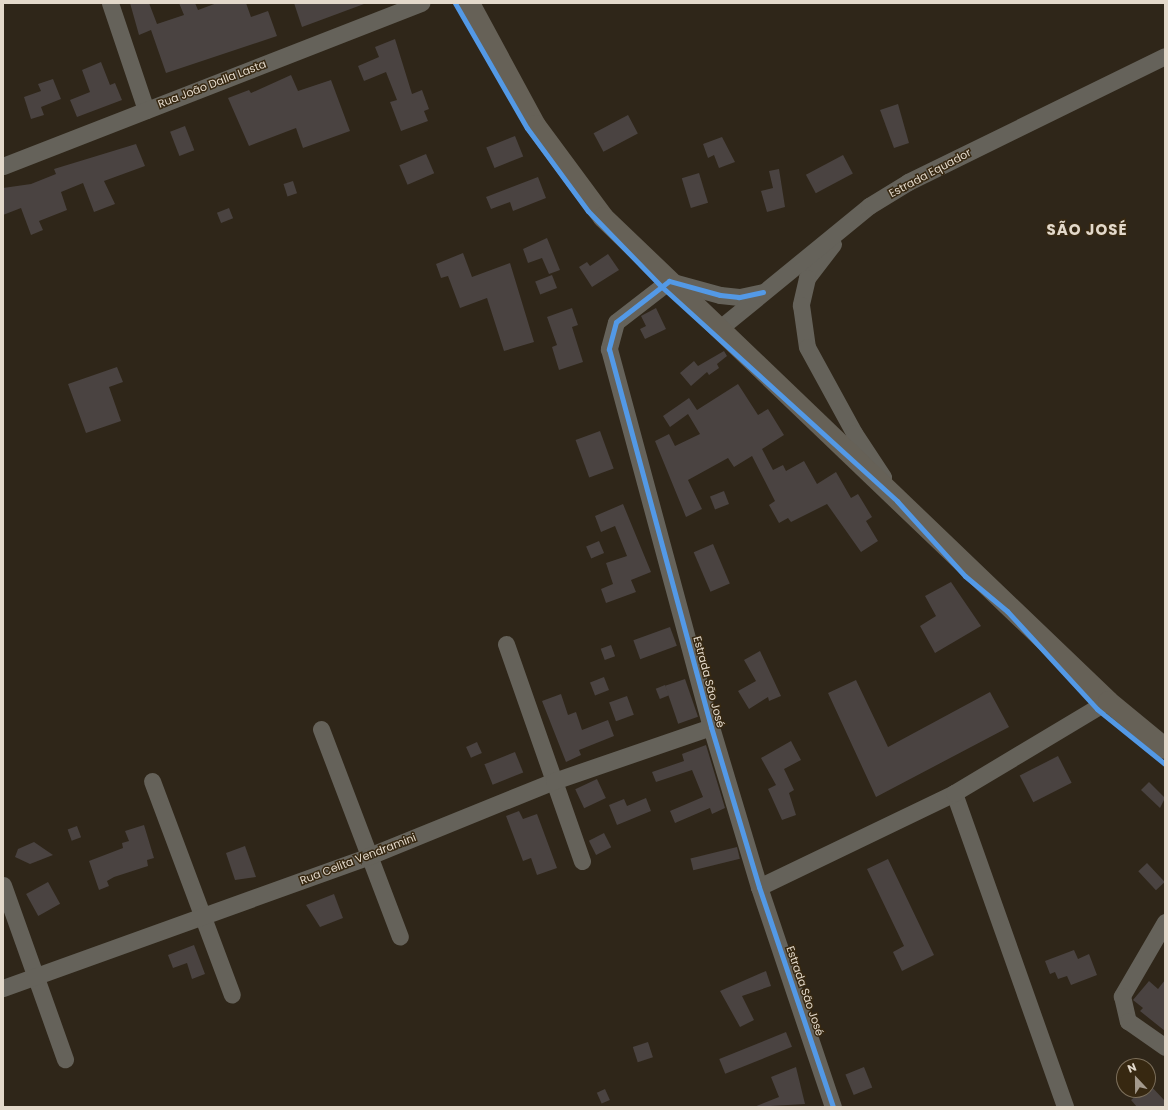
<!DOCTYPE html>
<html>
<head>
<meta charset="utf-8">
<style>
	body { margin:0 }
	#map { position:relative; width:1168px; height:1110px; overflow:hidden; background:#2f2619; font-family:Poppins,sans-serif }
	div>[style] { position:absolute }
	.building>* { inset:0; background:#4a4341; transform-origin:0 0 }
	.minor>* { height:17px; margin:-8.5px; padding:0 8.5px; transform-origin:8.5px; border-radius:8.5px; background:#65625a }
	.major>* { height:21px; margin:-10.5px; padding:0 10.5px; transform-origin:10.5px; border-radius:10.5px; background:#666157 }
	.cycleway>* { height:5px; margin:-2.5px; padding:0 2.5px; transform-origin:2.5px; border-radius:2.5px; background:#5399e6 }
	span { translate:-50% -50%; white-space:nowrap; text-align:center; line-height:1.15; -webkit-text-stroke:3px #372811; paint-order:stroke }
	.street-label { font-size:11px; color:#e3d9cb }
	.district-label { font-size:15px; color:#e3d9cb; font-weight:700; letter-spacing:1px }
	.frame { position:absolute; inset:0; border:4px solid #e3d9cb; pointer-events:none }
	.north { position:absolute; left:1116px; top:1058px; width:40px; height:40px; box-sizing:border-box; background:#372811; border:1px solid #7c6f5b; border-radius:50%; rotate:338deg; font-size:11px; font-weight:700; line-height:16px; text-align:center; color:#e3d9cb }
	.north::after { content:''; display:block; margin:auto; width:14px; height:18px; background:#a49a8d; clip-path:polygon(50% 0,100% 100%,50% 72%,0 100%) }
</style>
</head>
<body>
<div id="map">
	<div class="building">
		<div style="clip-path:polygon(130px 3px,149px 3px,157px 24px,184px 15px,179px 3px,195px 3px,198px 10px,217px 3px,246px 3px,251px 17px,268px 11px,277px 36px,166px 73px,151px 30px,139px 35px)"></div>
		<div style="clip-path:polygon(294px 3px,364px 3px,364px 4px,302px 27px)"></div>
		<div style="clip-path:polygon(395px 39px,412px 94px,422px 90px,429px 109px,424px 111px,428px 121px,401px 131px,390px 102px,397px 100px,386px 72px,364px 81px,358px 66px,379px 57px,375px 47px)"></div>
		<div style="clip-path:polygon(101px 62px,110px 85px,115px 83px,122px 100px,77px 117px,70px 100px,90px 92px,82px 70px)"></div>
		<div style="clip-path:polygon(291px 75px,298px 91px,331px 80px,350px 131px,303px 148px,296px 128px,249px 146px,228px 98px,249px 90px,251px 93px)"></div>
		<div style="clip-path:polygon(53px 79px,61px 99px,41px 107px,44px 115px,31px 119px,24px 97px,41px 91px,38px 84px)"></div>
		<div style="clip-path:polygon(898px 104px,909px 143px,894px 148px,880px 110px)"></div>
		<div style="left:628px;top:115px;width:21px;height:39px;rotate:62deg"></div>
		<div style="left:185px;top:126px;width:26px;height:16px;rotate:69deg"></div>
		<div style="left:515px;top:136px;width:22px;height:31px;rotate:68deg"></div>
		<div style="clip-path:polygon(722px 137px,735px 162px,719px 168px,714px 155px,708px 158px,703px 144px)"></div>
		<div style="clip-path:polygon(136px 144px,145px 166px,104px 181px,115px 204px,94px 212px,83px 183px,61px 192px,67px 210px,39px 221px,43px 230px,31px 235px,21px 208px,3px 215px,3px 188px,31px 184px,56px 174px,54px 169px)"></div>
		<div style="left:426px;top:154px;width:21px;height:29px;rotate:67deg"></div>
		<div style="left:843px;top:155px;width:21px;height:42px;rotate:62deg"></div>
		<div style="clip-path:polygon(779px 169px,785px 207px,767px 212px,761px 191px,773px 188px,769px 171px)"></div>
		<div style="left:699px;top:173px;width:31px;height:18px;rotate:73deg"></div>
		<div style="clip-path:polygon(538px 177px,546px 198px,513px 211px,510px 202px,491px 209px,486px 197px)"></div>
		<div style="left:293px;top:181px;width:13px;height:10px;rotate:72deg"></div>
		<div style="left:229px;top:208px;width:11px;height:13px;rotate:68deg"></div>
		<div style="clip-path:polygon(547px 238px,560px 270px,549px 274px,542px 258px,528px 263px,523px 249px)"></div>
		<div style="clip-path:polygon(463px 253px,472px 277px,510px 263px,534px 342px,504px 351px,487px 298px,460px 308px,448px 276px,441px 278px,436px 264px)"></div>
		<div style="clip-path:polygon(608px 254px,619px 270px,592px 287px,579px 267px,587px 262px,590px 266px)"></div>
		<div style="left:552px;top:275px;width:14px;height:18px;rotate:69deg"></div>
		<div style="clip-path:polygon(572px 308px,578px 325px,572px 327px,583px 362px,559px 370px,552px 347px,557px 345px,547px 317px)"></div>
		<div style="clip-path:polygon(656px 308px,666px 329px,645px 339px,640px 329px,646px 326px,641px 316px)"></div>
		<div style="clip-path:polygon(724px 351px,727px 356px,717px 364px,719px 368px,709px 375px,707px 372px,691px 386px,680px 373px,694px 361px,698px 366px)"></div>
		<div style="clip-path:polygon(117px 367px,123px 382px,109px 387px,121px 421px,86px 433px,68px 384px)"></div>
		<div style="clip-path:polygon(738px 384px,758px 415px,768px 409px,784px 435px,762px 449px,773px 470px,783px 465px,786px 471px,804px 461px,817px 484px,836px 472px,851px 498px,858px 494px,872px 517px,866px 521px,878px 541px,861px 552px,827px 504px,791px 522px,788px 518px,779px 523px,769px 505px,775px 501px,752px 456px,734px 467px,728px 458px,688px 480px,702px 509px,686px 517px,655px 441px,669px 434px,675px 446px,700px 434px,688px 414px,670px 427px,663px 416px,689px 398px,697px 410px)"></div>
		<div style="left:600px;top:431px;width:40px;height:26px;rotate:70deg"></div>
		<div style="left:724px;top:491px;width:14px;height:15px;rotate:69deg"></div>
		<div style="clip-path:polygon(623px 504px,651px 572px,631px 580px,636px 592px,606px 603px,601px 589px,613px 584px,606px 563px,627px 556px,615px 526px,601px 532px,595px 516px)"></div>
		<div style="left:599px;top:541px;width:13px;height:14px;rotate:67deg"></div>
		<div style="left:713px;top:544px;width:43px;height:21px;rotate:67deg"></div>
		<div style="clip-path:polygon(951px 582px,981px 626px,935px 653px,920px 626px,936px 616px,925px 596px)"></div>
		<div style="left:670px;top:627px;width:20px;height:39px;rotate:70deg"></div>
		<div style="left:611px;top:645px;width:12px;height:11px;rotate:70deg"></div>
		<div style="clip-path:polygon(760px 651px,781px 696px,769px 701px,768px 697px,749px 709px,738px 691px,756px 681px,744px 660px)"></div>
		<div style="left:604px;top:677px;width:14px;height:15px;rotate:69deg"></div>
		<div style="left:685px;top:679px;width:40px;height:21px;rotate:71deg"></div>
		<div style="clip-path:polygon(856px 680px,888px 747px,990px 692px,1009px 727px,876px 797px,828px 693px)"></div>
		<div style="left:665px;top:685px;width:11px;height:10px;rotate:68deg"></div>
		<div style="clip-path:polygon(561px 694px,568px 715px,576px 712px,582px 730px,608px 720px,614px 736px,579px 750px,581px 755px,566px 762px,542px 701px)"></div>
		<div style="left:627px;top:696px;width:20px;height:19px;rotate:70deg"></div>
		<div style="clip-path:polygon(791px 741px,801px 760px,784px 769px,794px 790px,789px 793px,796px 815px,782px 820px,768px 789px,776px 785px,761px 758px)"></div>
		<div style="left:477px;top:742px;width:12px;height:12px;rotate:66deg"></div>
		<div style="clip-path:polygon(706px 745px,725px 808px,712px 814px,710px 808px,675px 823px,670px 811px,703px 797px,692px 770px,656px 782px,652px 772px,684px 761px,682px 754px)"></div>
		<div style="left:515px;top:752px;width:22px;height:33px;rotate:68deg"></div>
		<div style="left:1058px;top:756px;width:30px;height:43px;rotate:63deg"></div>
		<div style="left:597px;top:779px;width:21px;height:24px;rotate:65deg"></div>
		<div style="clip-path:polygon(1149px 782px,1165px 798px,1160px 808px,1141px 790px)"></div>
		<div style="clip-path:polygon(646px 798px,651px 811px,617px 825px,609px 805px,624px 799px,627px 806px)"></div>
		<div style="clip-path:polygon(519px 811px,523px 819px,537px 814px,557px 868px,537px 875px,531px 858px,523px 861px,506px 816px)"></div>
		<div style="clip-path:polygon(144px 825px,154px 858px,147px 860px,148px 866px,114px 877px,107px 881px,109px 886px,99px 890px,89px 861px,123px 848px,122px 843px,129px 841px,125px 831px)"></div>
		<div style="left:77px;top:826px;width:12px;height:10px;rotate:70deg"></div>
		<div style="left:604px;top:833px;width:16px;height:17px;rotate:63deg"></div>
		<div style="clip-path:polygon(34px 842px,53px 855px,30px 864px,15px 857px,18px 849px)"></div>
		<div style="clip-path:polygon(245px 846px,256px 877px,235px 880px,226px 853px)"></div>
		<div style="left:737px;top:847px;width:12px;height:48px;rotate:76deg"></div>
		<div style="clip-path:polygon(888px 859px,934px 955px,902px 971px,893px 952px,904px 946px,867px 869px)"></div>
		<div style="left:1147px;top:863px;width:26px;height:12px;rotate:47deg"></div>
		<div style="left:48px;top:882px;width:25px;height:25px;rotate:61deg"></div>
		<div style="clip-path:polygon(334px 894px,343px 918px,320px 927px,306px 905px)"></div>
		<div style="clip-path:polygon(194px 945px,205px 974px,192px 979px,187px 963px,173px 968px,168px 955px)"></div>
		<div style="clip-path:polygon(1074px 950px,1078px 959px,1089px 954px,1097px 975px,1071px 985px,1067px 976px,1058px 979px,1055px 972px,1050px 974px,1045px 961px)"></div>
		<div style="clip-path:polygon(766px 971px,771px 986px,742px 996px,754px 1020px,740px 1027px,720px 991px)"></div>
		<div style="clip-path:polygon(1165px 980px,1165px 1031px,1140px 1011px,1143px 1008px,1133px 1000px,1149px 981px,1158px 989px)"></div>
		<div style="left:786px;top:1032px;width:16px;height:72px;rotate:68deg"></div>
		<div style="left:648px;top:1042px;width:16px;height:16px;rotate:72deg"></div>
		<div style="clip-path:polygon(796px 1067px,805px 1104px,754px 1107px,779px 1097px,771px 1077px)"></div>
		<div style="left:864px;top:1067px;width:22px;height:20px;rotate:68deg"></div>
		<div style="clip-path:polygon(1149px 1084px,1165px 1101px,1165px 1107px,1137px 1107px,1131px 1100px,1143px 1090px,1148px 1090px)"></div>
		<div style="left:605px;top:1089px;width:12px;height:9px;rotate:66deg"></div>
	</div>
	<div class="minor">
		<div style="left:110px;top:3px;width:113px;rotate:71.4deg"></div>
		<div style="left:3px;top:166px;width:449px;rotate:-21.3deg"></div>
		<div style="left:833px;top:244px;width:43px;rotate:127.4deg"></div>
		<div style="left:807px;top:278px;width:28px;rotate:103deg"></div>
		<div style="left:801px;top:305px;width:42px;rotate:81.9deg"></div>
		<div style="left:807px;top:347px;width:98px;rotate:61.3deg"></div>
		<div style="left:854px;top:433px;width:53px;rotate:56.6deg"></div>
		<div style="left:763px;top:292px;width:25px;rotate:168deg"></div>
		<div style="left:739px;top:297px;width:19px;rotate:-174deg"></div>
		<div style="left:720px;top:295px;width:53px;rotate:-164.6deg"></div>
		<div style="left:669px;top:281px;width:67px;rotate:142.3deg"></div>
		<div style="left:616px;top:322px;width:28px;rotate:105deg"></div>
		<div style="left:609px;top:349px;width:392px;rotate:74.9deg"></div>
		<div style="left:711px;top:727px;width:167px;rotate:73.3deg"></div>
		<div style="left:759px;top:887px;width:232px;rotate:71.4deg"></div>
		<div style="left:720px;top:328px;width:193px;rotate:-39.3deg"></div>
		<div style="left:869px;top:206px;width:46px;rotate:-31.6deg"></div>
		<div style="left:908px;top:182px;width:286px;rotate:-26.1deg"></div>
		<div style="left:506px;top:644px;width:230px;rotate:70.7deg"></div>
		<div style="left:321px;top:729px;width:222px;rotate:69.2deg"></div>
		<div style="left:152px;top:781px;width:228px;rotate:69.5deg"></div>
		<div style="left:954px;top:793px;width:333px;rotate:70.5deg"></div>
		<div style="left:3px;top:885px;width:185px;rotate:70.4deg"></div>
		<div style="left:759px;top:887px;width:216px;rotate:-25.7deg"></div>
		<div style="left:954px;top:793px;width:179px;rotate:-30.9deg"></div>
		<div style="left:1165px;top:922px;width:86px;rotate:120.2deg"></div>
		<div style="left:1122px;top:996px;width:26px;rotate:77deg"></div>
		<div style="left:1128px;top:1021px;width:45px;rotate:35.1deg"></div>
		<div style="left:3px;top:988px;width:389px;rotate:-19.8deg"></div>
		<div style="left:369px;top:856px;width:200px;rotate:-22.1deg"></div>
		<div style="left:554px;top:781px;width:166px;rotate:-19deg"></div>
	</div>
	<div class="major">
		<div style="left:469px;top:3px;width:139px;rotate:61.6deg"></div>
		<div style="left:535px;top:125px;width:114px;rotate:53.5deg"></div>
		<div style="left:603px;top:217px;width:699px;rotate:43.78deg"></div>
		<div style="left:1108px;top:701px;width:74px;rotate:39.5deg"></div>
	</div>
	<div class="cycleway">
		<div style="left:455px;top:3px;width:144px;rotate:60.1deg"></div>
		<div style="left:527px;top:128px;width:103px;rotate:53.7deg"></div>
		<div style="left:588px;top:211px;width:106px;rotate:45.8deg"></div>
		<div style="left:662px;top:287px;width:318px;rotate:42.3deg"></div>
		<div style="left:897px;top:501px;width:101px;rotate:47.8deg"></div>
		<div style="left:965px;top:576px;width:55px;rotate:39.8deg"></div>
		<div style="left:1007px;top:611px;width:133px;rotate:47.4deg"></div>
		<div style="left:1097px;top:709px;width:87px;rotate:39deg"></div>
		<div style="left:763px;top:292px;width:25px;rotate:168deg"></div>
		<div style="left:739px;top:297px;width:19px;rotate:-174deg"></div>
		<div style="left:720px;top:295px;width:53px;rotate:-164.6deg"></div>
		<div style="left:669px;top:281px;width:67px;rotate:142.3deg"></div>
		<div style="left:616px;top:322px;width:28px;rotate:105deg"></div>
		<div style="left:609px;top:349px;width:392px;rotate:74.9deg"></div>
		<div style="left:711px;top:727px;width:167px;rotate:73.3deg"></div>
		<div style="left:759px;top:887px;width:232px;rotate:71.4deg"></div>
	</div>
	<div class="street-label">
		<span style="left:212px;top:84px;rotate:-21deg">Rua João Dalla Lasta</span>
		<span style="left:930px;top:173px;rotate:-28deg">Estrada Equador</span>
		<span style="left:709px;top:682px;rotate:75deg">Estrada São José</span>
		<span style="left:358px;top:859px;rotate:-21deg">Rua Celita Vendramini</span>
		<span style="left:805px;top:991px;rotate:71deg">Estrada São José</span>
	</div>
	<div class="district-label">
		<span style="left:1087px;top:230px">SÃO JOSÉ</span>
	</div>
	<div class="frame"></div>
	<div class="north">N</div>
</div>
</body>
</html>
